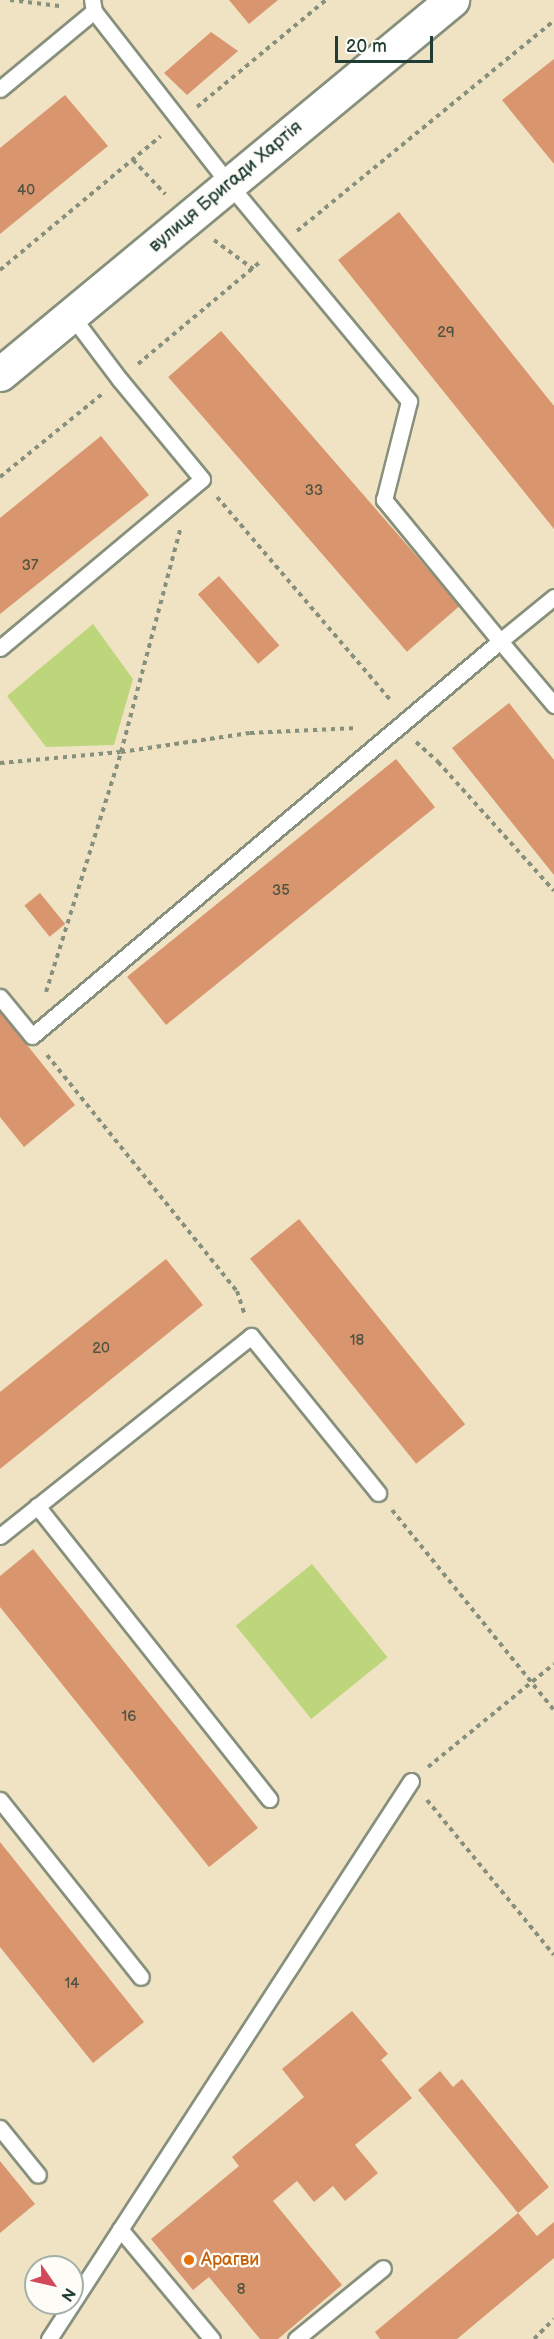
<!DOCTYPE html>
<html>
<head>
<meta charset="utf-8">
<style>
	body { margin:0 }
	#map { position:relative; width:554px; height:2339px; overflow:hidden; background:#efe3c4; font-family:"Balsamiq Sans",sans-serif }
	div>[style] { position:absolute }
	.green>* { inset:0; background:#bed67b; transform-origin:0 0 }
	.building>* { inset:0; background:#d9956e; transform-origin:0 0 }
	.path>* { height:4px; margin-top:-2px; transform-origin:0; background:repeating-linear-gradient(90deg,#87907c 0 4.5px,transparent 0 9px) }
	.roads { filter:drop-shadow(2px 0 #87907c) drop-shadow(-2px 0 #87907c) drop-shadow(0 2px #87907c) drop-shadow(0 -2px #87907c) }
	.service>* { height:15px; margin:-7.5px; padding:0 7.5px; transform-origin:7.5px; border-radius:7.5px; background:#fff }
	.tertiary>* { height:33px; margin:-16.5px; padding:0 16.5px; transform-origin:16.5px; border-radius:16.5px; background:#fff }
	.dots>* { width:16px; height:16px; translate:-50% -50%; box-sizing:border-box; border:3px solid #fdfcf7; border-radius:50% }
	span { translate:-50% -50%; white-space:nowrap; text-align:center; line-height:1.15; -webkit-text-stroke:4.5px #fdfcf7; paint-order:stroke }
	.number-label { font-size:15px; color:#4e5342 }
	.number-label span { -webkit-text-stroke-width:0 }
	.street-label { font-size:18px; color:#1f3d34 }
	.food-label { font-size:18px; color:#c56008 }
	.left { translate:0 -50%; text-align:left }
	.north { position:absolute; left:24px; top:2255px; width:60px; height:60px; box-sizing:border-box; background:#fdfcf7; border:2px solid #a4b0a9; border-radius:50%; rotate:124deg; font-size:16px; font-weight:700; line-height:24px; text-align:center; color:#1f3d34 }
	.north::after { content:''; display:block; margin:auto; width:21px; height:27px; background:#d1495b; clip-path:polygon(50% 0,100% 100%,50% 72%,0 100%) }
	.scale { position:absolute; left:335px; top:36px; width:98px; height:27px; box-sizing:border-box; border:3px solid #1f3d34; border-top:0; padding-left:8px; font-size:18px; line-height:21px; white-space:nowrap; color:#1f3d34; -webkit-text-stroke:4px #fdfcf7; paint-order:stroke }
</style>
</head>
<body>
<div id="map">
	<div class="green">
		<div style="clip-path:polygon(93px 624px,133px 679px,114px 745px,46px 747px,7px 696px)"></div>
		<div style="left:312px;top:1564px;width:120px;height:98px;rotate:51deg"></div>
	</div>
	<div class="building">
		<div style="clip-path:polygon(229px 0,278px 0,249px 24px)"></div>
		<div style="clip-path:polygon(211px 32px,238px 51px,187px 95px,164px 73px)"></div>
		<div style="clip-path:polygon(554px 59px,554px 164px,502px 100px)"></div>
		<div style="clip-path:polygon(65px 95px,108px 146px,0 234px,0 148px)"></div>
		<div style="clip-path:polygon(399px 212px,554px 406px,554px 529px,338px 260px)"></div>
		<div style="left:221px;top:331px;width:364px;height:70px;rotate:49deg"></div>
		<div style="clip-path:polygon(101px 436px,149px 495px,0 614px,0 518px)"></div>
		<div style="left:219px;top:576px;width:92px;height:28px;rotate:49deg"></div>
		<div style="clip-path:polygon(509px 703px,554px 760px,554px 875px,452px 748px)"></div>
		<div style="left:396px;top:759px;width:62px;height:346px;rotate:51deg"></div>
		<div style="left:40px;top:893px;width:40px;height:20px;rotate:51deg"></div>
		<div style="clip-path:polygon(0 1011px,75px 1105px,24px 1147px,0 1117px)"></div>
		<div style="left:299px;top:1219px;width:264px;height:63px;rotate:51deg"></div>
		<div style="clip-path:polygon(166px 1259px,203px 1305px,0 1469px,0 1392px)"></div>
		<div style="clip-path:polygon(33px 1549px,258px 1828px,209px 1867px,0 1607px,0 1576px)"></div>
		<div style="clip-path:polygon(0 1842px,144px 2022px,93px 2063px,0 1947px)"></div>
		<div style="clip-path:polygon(352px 2011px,388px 2054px,381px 2060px,412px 2098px,355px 2145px,378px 2173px,345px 2201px,333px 2186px,314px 2202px,297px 2181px,273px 2201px,342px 2285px,278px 2339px,260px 2339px,209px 2277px,193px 2290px,151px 2239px,239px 2166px,232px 2157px,304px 2097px,282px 2069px)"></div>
		<div style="clip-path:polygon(440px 2071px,453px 2087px,462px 2079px,549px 2187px,518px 2213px,418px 2090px)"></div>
		<div style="clip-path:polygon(0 2161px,35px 2204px,0 2233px)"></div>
		<div style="clip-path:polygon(518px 2213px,537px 2236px,554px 2222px,554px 2258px,457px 2339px,380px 2339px,375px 2332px)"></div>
	</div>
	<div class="path">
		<div style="left:10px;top:0;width:50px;rotate:6.8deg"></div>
		<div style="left:197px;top:107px;width:168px;rotate:-39.7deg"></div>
		<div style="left:133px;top:160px;width:47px;rotate:46.7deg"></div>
		<div style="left:297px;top:231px;width:332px;rotate:-39.3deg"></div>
		<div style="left:214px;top:240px;width:49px;rotate:36.6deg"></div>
		<div style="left:0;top:270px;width:209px;rotate:-39.8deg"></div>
		<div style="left:138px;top:364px;width:160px;rotate:-39.9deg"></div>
		<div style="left:0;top:477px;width:132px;rotate:-39.1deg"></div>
		<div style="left:217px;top:497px;width:268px;rotate:49.5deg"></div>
		<div style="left:416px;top:742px;width:30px;rotate:42deg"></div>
		<div style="left:438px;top:762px;width:173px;rotate:48deg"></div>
		<div style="left:0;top:763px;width:121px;rotate:-5.2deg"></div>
		<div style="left:121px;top:752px;width:130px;rotate:-8.4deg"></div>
		<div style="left:250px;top:733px;width:107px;rotate:-2.7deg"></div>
		<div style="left:46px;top:992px;width:251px;rotate:-72.6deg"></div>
		<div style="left:121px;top:752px;width:230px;rotate:-75.1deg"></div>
		<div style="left:47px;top:1055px;width:303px;rotate:51.2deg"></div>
		<div style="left:237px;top:1291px;width:23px;rotate:72deg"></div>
		<div style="left:392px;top:1510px;width:257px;rotate:51deg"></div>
		<div style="left:428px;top:1767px;width:163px;rotate:-39.3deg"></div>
		<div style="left:427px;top:1800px;width:200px;rotate:50.7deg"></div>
		<div style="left:534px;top:2339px;width:28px;rotate:-45deg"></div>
	</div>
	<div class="roads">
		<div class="service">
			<div style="left:0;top:89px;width:122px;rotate:-39.7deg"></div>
			<div style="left:554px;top:597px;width:70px;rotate:140.8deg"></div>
			<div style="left:500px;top:641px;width:84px;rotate:49.8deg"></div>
			<div style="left:0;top:648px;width:263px;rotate:-39.9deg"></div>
			<div style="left:202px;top:479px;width:129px;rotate:-129.6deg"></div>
			<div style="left:120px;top:380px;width:81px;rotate:-127deg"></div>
			<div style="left:0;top:997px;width:50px;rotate:50.6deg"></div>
			<div style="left:32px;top:1036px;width:612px;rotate:-40.16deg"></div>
			<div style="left:500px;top:641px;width:183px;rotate:-129.4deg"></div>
			<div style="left:384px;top:500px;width:102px;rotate:-75.8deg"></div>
			<div style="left:409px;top:401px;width:282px;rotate:-129.7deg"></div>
			<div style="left:229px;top:184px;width:219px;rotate:-128deg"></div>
			<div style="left:94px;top:11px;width:11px;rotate:-100deg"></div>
			<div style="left:37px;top:1506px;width:374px;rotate:51.6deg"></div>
			<div style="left:0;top:1536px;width:321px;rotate:-38.5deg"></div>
			<div style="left:251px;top:1336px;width:202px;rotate:51deg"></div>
			<div style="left:0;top:1800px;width:226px;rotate:51.5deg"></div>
			<div style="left:0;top:2128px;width:60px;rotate:51deg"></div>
			<div style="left:120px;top:2229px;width:143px;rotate:50.1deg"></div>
			<div style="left:49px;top:2339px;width:665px;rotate:-57.03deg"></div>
			<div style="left:296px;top:2339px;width:112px;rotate:-39.2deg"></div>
		</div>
		<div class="tertiary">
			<div style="left:0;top:374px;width:587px;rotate:-39.61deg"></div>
		</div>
	</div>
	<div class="dots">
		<div style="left:189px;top:2260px;background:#e8710a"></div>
	</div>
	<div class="number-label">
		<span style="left:26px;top:191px">40</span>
		<span style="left:446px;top:333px">29</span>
		<span style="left:314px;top:491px">33</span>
		<span style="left:30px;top:566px">37</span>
		<span style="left:281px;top:891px">35</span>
		<span style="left:357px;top:1341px">18</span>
		<span style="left:101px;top:1349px">20</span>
		<span style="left:129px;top:1717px">16</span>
		<span style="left:72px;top:1984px">14</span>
		<span style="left:241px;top:2290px">8</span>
	</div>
	<div class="street-label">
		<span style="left:226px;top:187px;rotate:-40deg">вулиця Бригади Хартія</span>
	</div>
	<div class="food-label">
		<span class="left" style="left:201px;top:2260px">Арагви</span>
	</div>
	<div class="north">N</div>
	<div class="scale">20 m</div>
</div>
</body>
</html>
